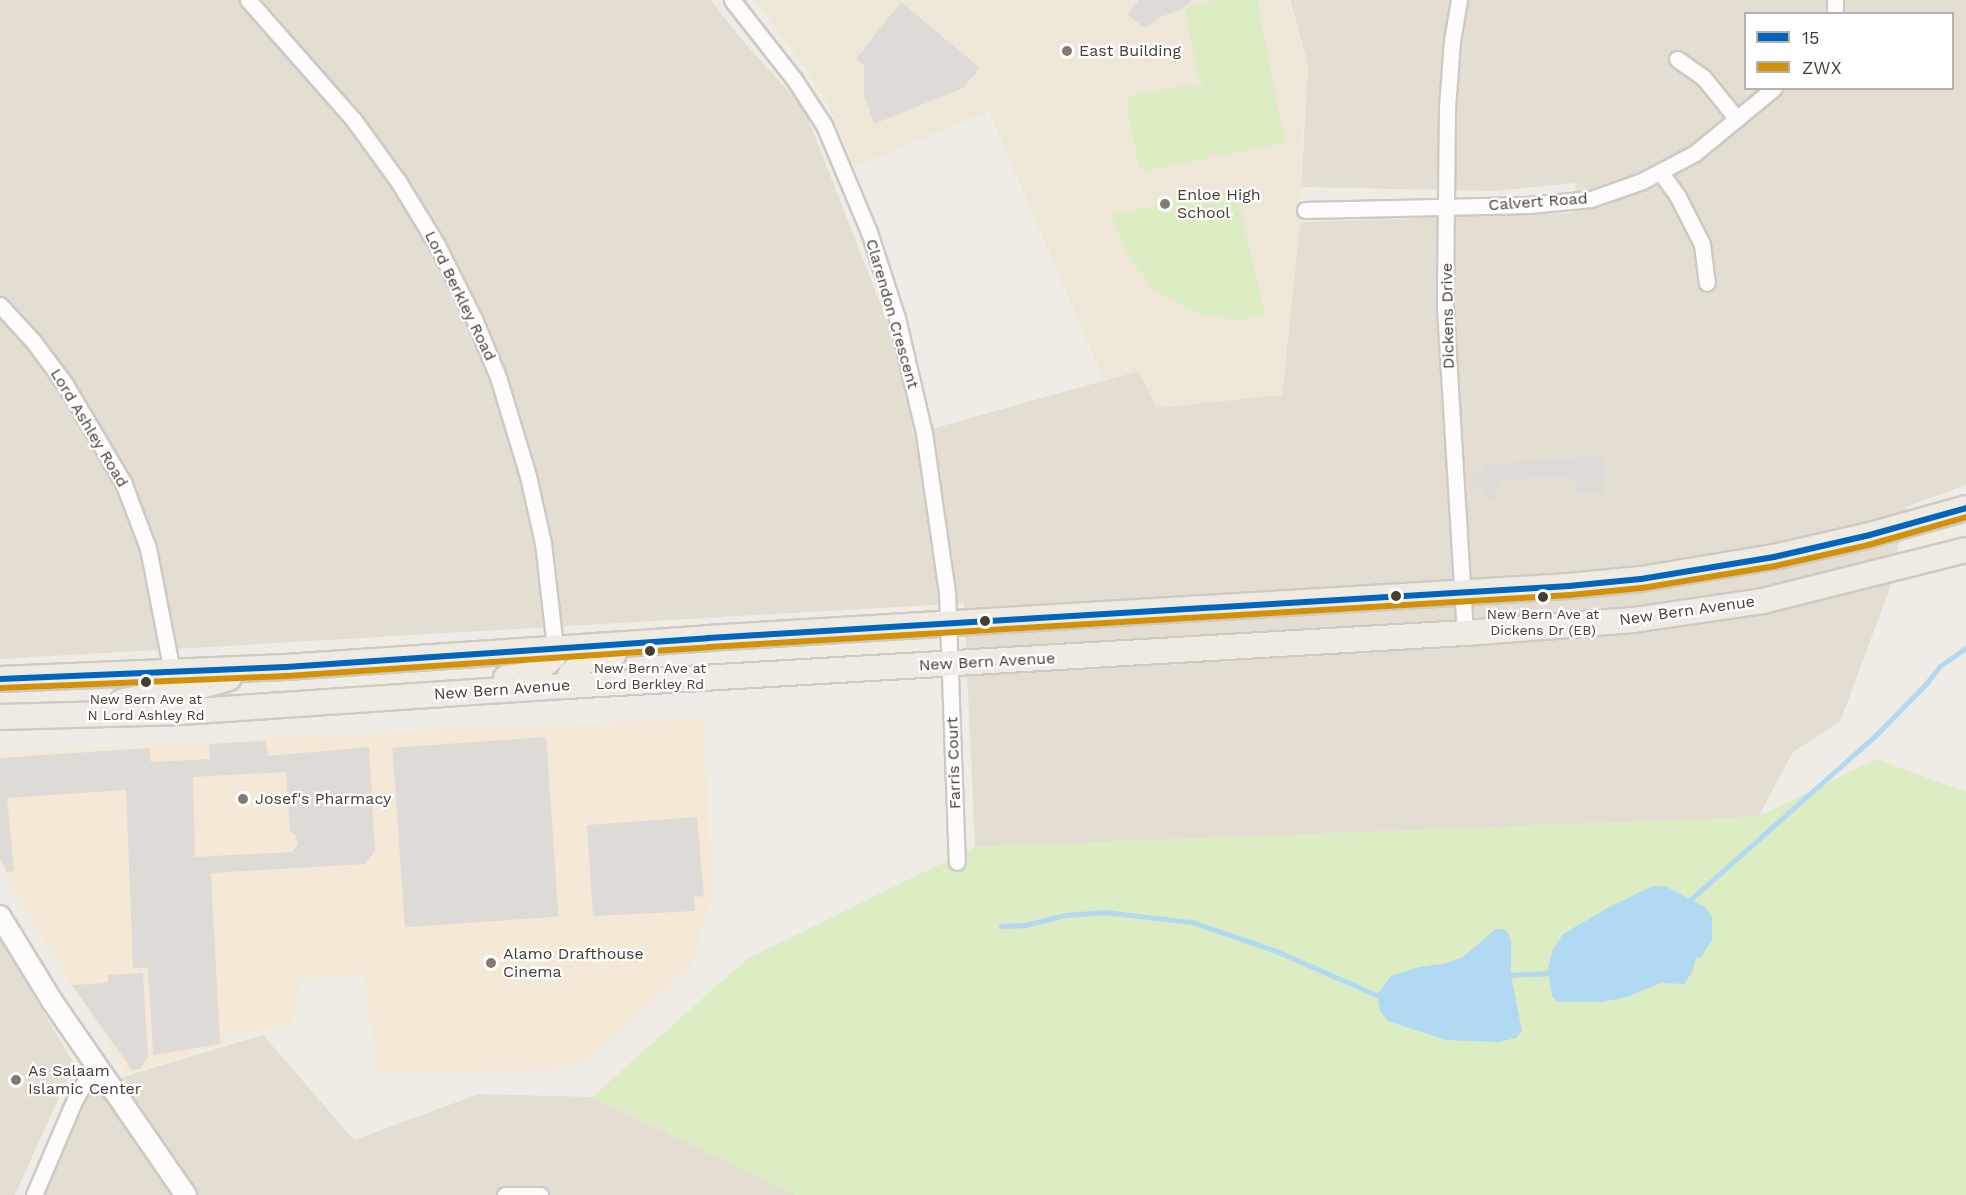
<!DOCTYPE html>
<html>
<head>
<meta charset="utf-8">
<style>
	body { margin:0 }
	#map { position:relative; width:1966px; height:1195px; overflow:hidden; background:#efece6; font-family:"Work Sans",sans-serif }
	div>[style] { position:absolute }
	.residential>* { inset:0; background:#e4ded2 }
	.commercial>* { inset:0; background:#f4e8d7 }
	.education>* { inset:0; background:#eee7d7 }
	.green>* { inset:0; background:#dcecc3 }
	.parking>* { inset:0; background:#dedbd6; transform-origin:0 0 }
	.water>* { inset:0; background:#b1d9f2 }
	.stream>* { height:4.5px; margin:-2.25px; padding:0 2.25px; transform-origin:2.25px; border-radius:2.25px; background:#b1d9f2 }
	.roads { filter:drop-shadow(2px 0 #cdcac4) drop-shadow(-2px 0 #cdcac4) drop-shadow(0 2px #cdcac4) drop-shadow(0 -2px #cdcac4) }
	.minor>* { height:15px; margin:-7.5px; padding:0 7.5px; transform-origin:7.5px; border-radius:7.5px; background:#fdfcfb }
	.tertiary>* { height:20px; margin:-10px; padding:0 10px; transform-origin:10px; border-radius:10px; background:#fdfcfb }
	.primary>* { height:24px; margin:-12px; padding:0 12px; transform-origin:12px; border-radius:12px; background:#f0ebe2 }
	.bus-1>* { height:6px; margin:-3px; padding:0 3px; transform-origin:3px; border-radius:3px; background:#0065bd }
	.bus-2>* { height:6px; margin:-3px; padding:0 3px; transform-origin:3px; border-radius:3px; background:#d3910a }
	.dots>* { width:16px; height:16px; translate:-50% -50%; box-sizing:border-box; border:3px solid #fff; border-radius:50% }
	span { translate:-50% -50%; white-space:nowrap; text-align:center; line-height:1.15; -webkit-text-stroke:4.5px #fff; paint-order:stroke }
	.bus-label { font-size:14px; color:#453d32 }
	.poi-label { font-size:16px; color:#453d32 }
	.left { translate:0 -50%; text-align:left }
	.street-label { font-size:16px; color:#453d32 }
	.legend { position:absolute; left:1744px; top:12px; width:210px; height:78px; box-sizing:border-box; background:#fff; border:2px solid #b5b1ad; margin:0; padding:8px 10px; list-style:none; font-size:18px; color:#453d32 }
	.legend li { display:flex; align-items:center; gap:12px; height:30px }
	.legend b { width:30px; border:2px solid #b5b1ad }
</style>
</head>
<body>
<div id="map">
	<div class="residential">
		<div style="clip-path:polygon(evenodd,0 0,711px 0,742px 40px,794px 97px,807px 116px,895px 341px,906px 386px,913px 434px,1139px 371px,1282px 395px,1300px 222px,1572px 213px,1576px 183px,1493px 191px,1301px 187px,1308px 65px,1290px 0,1966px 0,1966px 485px,1906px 507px,1890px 588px,1840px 722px,1793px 752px,1758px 817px,975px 847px,964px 603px,0 659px,0 0,1746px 14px,1952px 14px,1952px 88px,1746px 88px,1746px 14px)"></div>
		<div style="clip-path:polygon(0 939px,74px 1064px,15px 1195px,0 1195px)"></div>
		<div style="clip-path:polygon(263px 1035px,354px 1140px,479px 1094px,592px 1097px,796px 1195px,41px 1195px,86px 1088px)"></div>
	</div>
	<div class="commercial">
		<div style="clip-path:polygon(704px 719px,712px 896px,691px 966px,593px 1056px,563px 1069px,378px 1074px,364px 974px,300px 980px,291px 1025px,226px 1033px,226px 1043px,127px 1074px,10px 885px,0 863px,0 754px,293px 737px)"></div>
	</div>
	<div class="education">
		<div style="clip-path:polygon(754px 0,1288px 0,1308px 65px,1302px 139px,1300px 222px,1282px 395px,1157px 408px,1139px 371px,1104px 380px,989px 111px,855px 167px,829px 107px,806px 69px)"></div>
	</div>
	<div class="green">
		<div style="clip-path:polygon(1218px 0,1257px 0,1285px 143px,1219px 156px,1212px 152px,1206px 159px,1147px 171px,1139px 167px,1126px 103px,1131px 96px,1191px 84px,1199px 88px,1204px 81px,1198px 76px,1185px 11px,1189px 6px)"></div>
		<div style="clip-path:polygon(1236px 190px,1265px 314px,1246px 319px,1216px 318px,1187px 309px,1151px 287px,1125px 250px,1111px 214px)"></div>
		<div style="clip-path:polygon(1876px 759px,1966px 792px,1966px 1195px,796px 1195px,592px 1097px,747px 959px,975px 847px,1758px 817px)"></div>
	</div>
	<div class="parking">
		<div style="clip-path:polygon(1139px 0,1192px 0,1180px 10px,1161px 17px,1145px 28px,1128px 15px)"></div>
		<div style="clip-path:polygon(901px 2px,980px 68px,963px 88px,874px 124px,864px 95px,864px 65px,856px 59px)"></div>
		<div style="clip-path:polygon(1604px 456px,1605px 493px,1579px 493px,1577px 481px,1572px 478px,1527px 478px,1500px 482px,1496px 499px,1486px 499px,1482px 486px,1474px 486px,1473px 471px,1484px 469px,1484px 464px)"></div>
		<div style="left:546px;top:737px;width:180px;height:154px;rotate:86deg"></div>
		<div style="clip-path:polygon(evenodd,265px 741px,268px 756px,369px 747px,375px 851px,365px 864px,211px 873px,220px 1044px,153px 1055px,148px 968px,133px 968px,126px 790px,7px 798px,14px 871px,7px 872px,0 859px,0 758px,149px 748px,151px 762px,210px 759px,209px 744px,265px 741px,286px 772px,290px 831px,296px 836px,298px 844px,292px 852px,195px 857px,193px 777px,286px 772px)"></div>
		<div style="clip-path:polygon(697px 817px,704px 896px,694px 897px,695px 911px,593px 916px,587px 825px)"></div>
		<div style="clip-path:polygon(143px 973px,148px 1057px,140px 1069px,132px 1070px,72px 985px,108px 983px,108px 975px)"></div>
	</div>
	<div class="water">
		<div style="clip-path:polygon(1653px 886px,1665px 886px,1705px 907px,1712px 917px,1712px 940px,1701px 957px,1696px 958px,1692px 972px,1684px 984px,1661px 983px,1627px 997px,1601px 1002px,1558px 1002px,1552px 996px,1548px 970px,1552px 951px,1563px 934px,1611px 906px)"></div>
		<div style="clip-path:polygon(1496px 929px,1506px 930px,1511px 939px,1511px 975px,1522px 1031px,1516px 1038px,1499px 1042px,1446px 1040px,1388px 1021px,1380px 1011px,1377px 995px,1391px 976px,1419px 967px,1448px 963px,1463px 957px)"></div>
	</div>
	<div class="stream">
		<div style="left:1688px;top:902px;width:247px;rotate:-41.6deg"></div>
		<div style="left:1873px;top:738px;width:76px;rotate:-45.5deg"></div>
		<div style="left:1926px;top:684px;width:23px;rotate:-52deg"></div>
		<div style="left:1940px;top:666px;width:32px;rotate:-35deg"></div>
		<div style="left:1001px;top:926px;width:24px;rotate:-2deg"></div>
		<div style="left:1025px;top:925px;width:41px;rotate:-14deg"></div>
		<div style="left:1065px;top:915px;width:39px;rotate:-4deg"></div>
		<div style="left:1104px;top:912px;width:89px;rotate:6.5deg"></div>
		<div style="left:1192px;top:922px;width:87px;rotate:18.9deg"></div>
		<div style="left:1274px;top:950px;width:112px;rotate:23.6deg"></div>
		<div style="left:1377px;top:995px;width:4px;rotate:-14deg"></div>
		<div style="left:1508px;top:975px;width:45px;rotate:-2.5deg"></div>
	</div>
	<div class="roads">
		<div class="minor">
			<div style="left:248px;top:0;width:159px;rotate:48.6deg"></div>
			<div style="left:353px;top:119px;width:77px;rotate:54deg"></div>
			<div style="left:398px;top:181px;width:75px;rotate:58.6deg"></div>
			<div style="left:437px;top:245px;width:85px;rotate:63.4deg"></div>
			<div style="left:475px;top:321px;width:61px;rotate:67.7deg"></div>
			<div style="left:498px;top:377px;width:103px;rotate:73.1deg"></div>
			<div style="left:528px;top:476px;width:69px;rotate:77.4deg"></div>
			<div style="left:543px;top:543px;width:105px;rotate:83.4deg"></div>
			<div style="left:732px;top:0;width:100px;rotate:51.9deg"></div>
			<div style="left:794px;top:79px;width:55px;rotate:56.9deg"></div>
			<div style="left:824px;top:125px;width:116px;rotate:67.2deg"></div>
			<div style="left:869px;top:232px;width:90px;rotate:72deg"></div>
			<div style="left:897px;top:318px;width:118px;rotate:76.8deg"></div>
			<div style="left:924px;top:433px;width:162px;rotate:81.8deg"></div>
			<div style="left:947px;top:593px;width:269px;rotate:87.9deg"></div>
			<div style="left:1459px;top:0;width:42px;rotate:99.7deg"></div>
			<div style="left:1452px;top:41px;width:66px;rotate:94.3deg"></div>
			<div style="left:1447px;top:107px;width:200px;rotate:90.6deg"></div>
			<div style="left:1445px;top:307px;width:327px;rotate:86.5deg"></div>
			<div style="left:1835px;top:0;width:14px;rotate:90deg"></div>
			<div style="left:1677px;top:59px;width:32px;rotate:35deg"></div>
			<div style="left:1703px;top:77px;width:54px;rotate:51deg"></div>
			<div style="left:1661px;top:173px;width:27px;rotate:54deg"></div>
			<div style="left:1677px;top:195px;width:55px;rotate:63deg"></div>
			<div style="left:1702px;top:244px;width:39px;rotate:83deg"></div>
			<div style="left:1305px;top:210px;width:223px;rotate:-1.3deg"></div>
			<div style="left:1528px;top:205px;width:63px;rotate:-5.4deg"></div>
			<div style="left:1591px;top:199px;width:54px;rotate:-19.4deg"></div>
			<div style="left:1642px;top:181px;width:60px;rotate:-27.8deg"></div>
			<div style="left:1695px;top:153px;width:102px;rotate:-39.4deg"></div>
			<div style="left:0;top:305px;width:49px;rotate:47.5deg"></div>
			<div style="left:33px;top:341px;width:54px;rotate:53.3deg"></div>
			<div style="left:65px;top:384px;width:114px;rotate:59.4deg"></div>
			<div style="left:123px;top:482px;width:71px;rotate:69.3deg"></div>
			<div style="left:148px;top:548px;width:125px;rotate:79deg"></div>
			<div style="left:34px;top:1195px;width:104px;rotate:-66.9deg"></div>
			<div style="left:75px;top:1099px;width:40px;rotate:-60.3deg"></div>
			<div style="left:505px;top:1195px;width:35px"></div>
		</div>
		<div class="tertiary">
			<div style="left:0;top:916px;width:100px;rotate:58.5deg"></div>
			<div style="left:52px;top:1001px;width:236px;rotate:55.4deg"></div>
		</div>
		<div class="primary">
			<div style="left:506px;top:678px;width:28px;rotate:-8deg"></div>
			<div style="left:534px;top:674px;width:25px;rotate:-42deg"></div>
			<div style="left:553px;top:657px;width:10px;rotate:-79deg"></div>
			<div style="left:0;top:679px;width:286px;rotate:-2.4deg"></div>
			<div style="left:286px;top:667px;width:423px;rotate:-3.9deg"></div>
			<div style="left:708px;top:638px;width:863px;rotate:-3.46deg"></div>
			<div style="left:1569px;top:586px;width:72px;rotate:-5.6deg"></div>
			<div style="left:1641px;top:579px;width:135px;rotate:-9.4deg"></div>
			<div style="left:1774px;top:557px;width:94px;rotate:-12.9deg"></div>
			<div style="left:1866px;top:536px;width:104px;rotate:-15.6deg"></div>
			<div style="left:567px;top:686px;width:13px;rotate:-72deg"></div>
			<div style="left:571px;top:674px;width:19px;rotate:-43deg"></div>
			<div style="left:585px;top:661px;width:29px;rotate:-12deg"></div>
			<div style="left:123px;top:701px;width:36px;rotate:-10deg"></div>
			<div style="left:158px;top:695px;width:15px;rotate:-48deg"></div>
			<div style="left:168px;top:684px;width:14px;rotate:-73deg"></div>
			<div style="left:181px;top:712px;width:21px;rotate:-67deg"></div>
			<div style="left:189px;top:693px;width:11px;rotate:-34deg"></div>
			<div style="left:198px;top:687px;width:32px;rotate:-16deg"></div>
			<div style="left:0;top:717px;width:181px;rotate:-1.6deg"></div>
			<div style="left:181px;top:712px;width:387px;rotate:-3.9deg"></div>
			<div style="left:567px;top:686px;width:900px;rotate:-3.38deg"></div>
			<div style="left:1465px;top:633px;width:169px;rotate:-4.4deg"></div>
			<div style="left:1633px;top:620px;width:131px;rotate:-8.3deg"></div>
			<div style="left:1763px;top:601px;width:209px;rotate:-14.1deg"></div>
		</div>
	</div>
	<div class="bus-1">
		<div style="left:0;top:679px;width:286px;rotate:-2.4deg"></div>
		<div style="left:286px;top:667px;width:423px;rotate:-3.9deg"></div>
		<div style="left:708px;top:638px;width:863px;rotate:-3.46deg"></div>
		<div style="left:1569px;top:586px;width:72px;rotate:-5.6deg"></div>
		<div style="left:1641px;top:579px;width:135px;rotate:-9.4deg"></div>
		<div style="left:1774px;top:557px;width:94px;rotate:-12.9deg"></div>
		<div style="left:1866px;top:536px;width:104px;rotate:-15.6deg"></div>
	</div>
	<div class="bus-2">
		<div style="left:0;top:688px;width:287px;rotate:-2.4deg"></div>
		<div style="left:287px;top:676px;width:423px;rotate:-3.9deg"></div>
		<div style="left:709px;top:647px;width:863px;rotate:-3.46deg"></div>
		<div style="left:1570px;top:595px;width:72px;rotate:-5.6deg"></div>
		<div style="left:1642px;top:588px;width:135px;rotate:-9.4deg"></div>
		<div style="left:1775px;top:566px;width:95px;rotate:-12.7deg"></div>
		<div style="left:1868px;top:545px;width:102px;rotate:-15.9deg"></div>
	</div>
	<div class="dots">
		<div style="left:1067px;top:51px;background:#807a71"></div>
		<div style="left:1165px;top:204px;background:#807a71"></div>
		<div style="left:1396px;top:596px;background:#453d32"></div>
		<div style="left:1543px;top:597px;background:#453d32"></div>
		<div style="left:985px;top:621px;background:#453d32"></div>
		<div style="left:650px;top:651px;background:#453d32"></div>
		<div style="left:146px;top:682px;background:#453d32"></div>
		<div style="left:243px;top:799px;background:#807a71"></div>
		<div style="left:491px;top:963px;background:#807a71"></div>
		<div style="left:16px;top:1080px;background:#807a71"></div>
	</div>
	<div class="bus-label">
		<span style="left:1543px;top:622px">New Bern Ave at<br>Dickens Dr (EB)</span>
		<span style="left:650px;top:676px">New Bern Ave at<br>Lord Berkley Rd</span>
		<span style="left:146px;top:707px">New Bern Ave at<br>N Lord Ashley Rd</span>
	</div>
	<div class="poi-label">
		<span class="left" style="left:1079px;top:51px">East Building</span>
		<span class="left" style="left:1177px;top:204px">Enloe High<br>School</span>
		<span class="left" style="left:255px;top:799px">Josef's Pharmacy</span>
		<span class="left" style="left:503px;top:963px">Alamo Drafthouse<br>Cinema</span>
		<span class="left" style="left:28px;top:1080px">As Salaam<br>Islamic Center</span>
	</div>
	<div class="street-label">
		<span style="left:1538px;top:202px;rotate:-4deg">Calvert Road</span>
		<span style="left:460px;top:296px;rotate:64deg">Lord Berkley Road</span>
		<span style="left:892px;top:314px;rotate:74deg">Clarendon Crescent</span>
		<span style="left:1448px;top:316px;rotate:-91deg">Dickens Drive</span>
		<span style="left:89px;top:428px;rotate:59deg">Lord Ashley Road</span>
		<span style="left:1687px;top:611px;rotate:-8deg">New Bern Avenue</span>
		<span style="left:987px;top:662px;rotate:-3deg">New Bern Avenue</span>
		<span style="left:502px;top:690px;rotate:-4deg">New Bern Avenue</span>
		<span style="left:954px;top:763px;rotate:-92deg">Farris Court</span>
	</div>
	<ul class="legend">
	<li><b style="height:8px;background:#0065bd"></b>15</li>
	<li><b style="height:8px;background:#d3910a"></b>ZWX</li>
	</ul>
</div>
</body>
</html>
